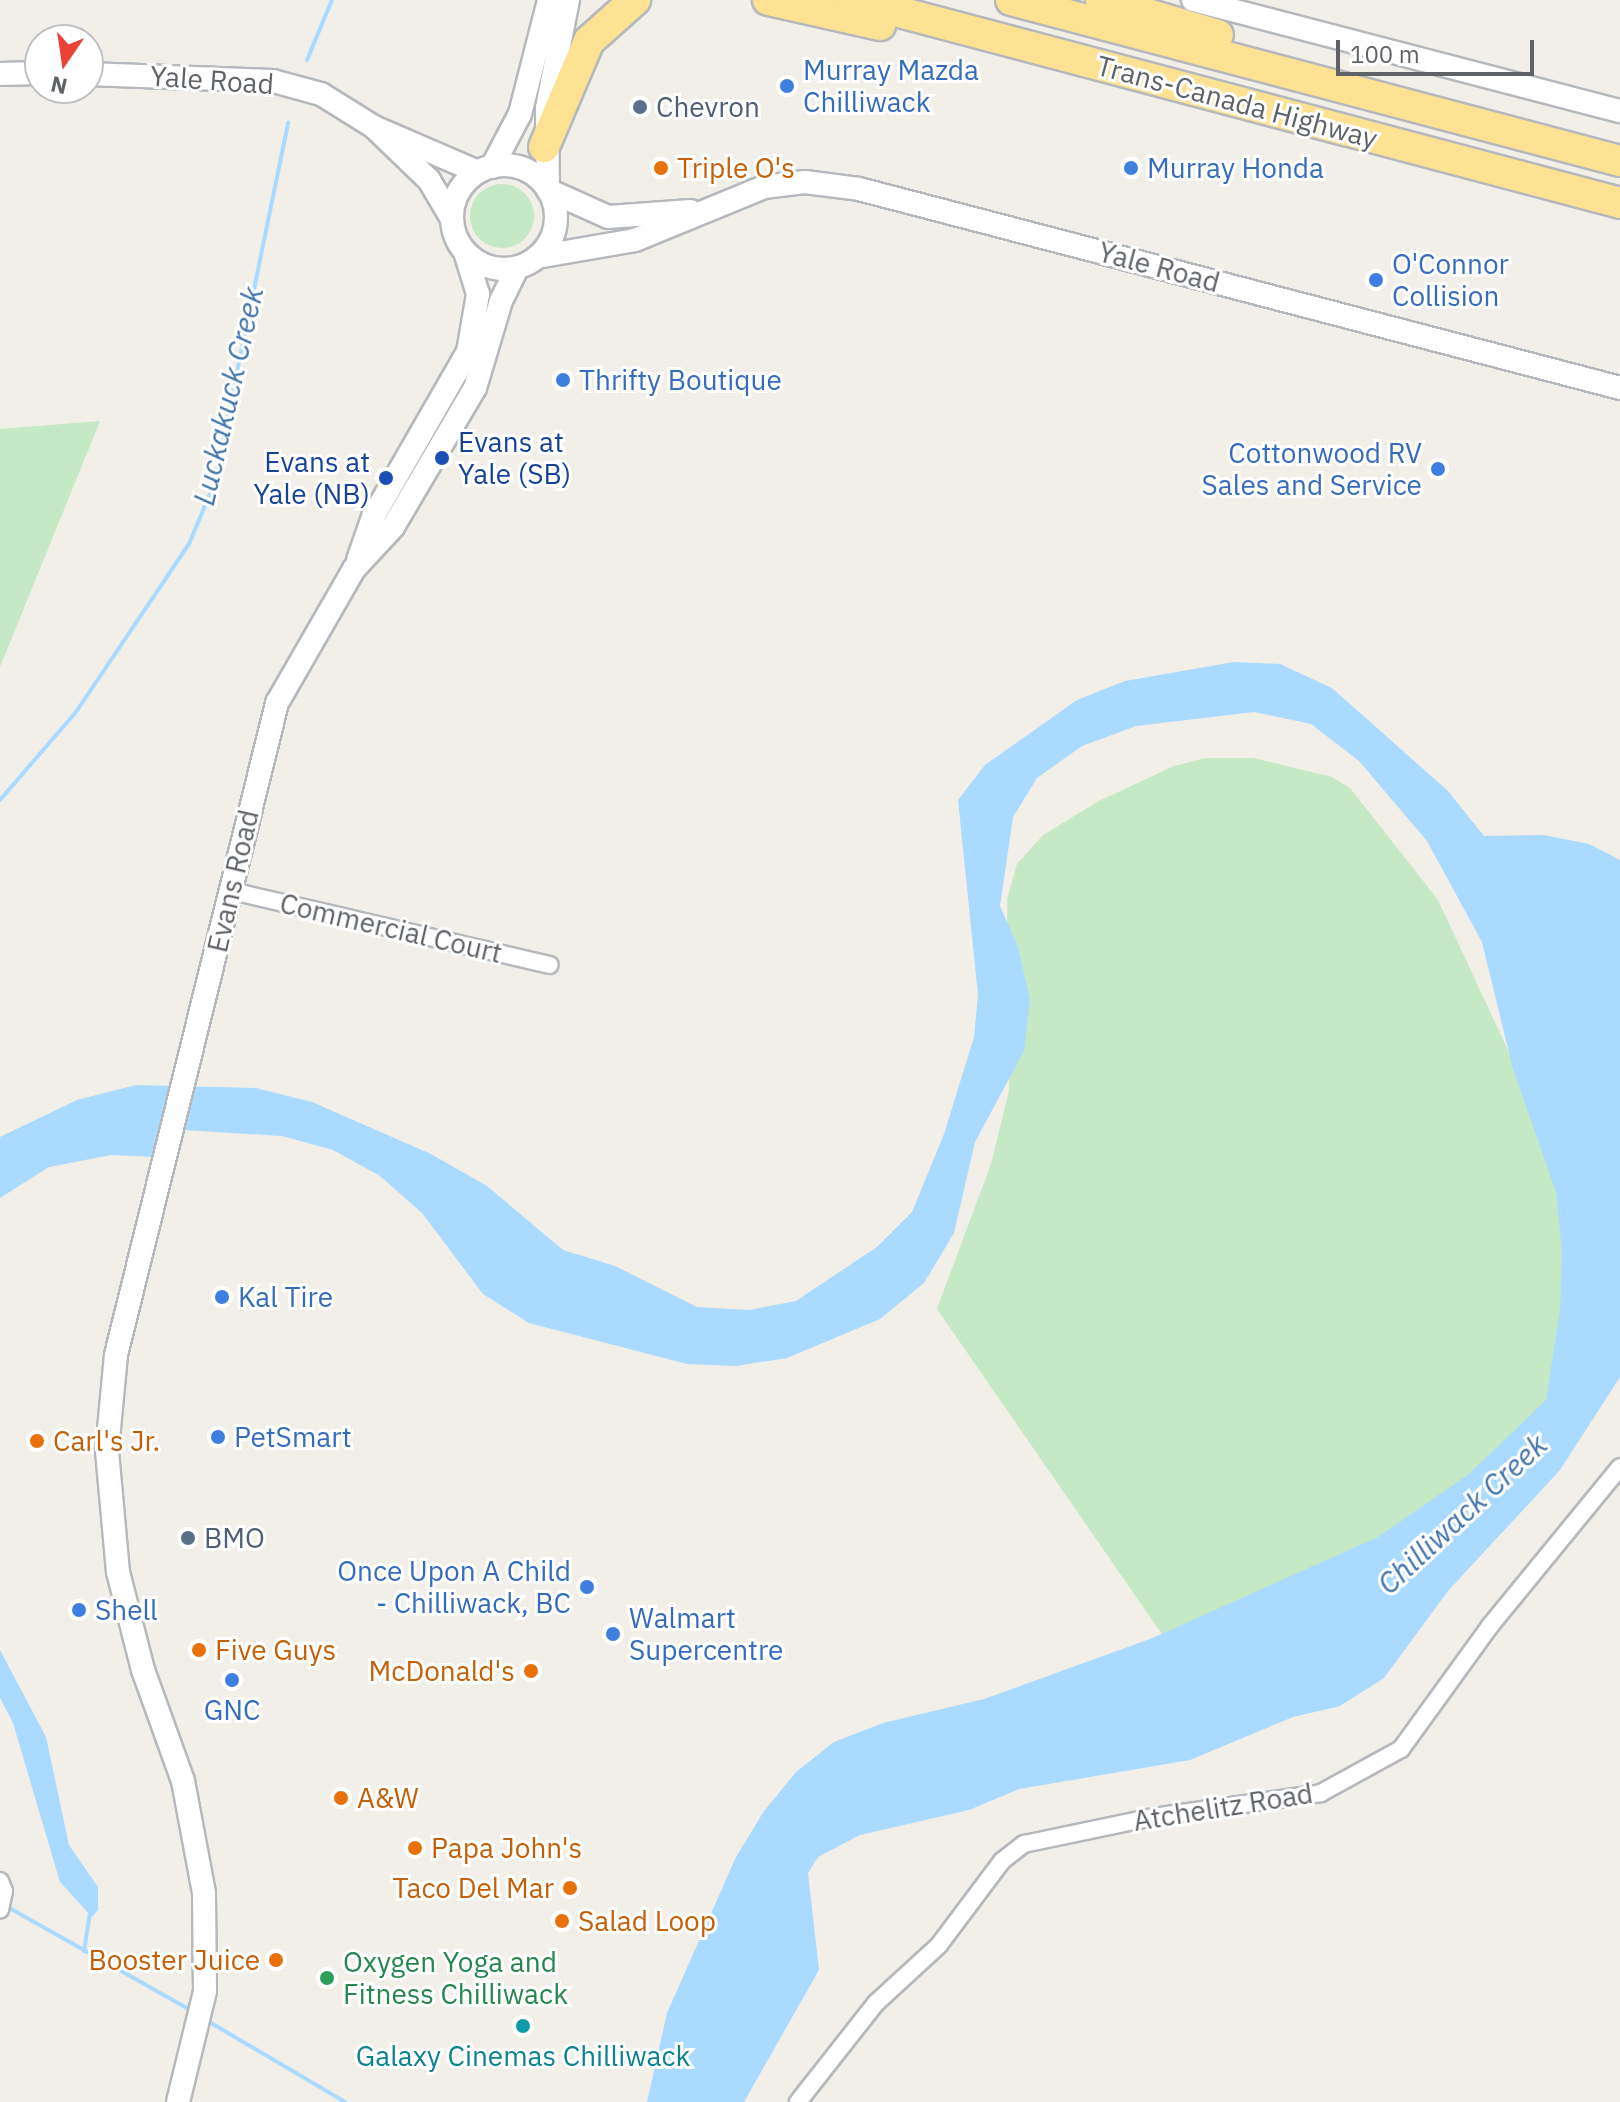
<!DOCTYPE html>
<html>
<head>
<meta charset="utf-8">
<style>
	body { margin:0 }
	#map { position:relative; width:1620px; height:2102px; overflow:hidden; background:#f1efe8; font-family:"IBM Plex Sans",sans-serif }
	div>[style] { position:absolute }
	.green>* { inset:0; background:#c5e8c5 }
	.round { border-radius:50% }
	.water>* { inset:0; background:#aadaff }
	.stream>* { height:4px; margin:-2px; padding:0 2px; transform-origin:2px; border-radius:2px; background:#aadaff }
	.roads { filter:drop-shadow(2px 0 #b5b8bc) drop-shadow(-2px 0 #b5b8bc) drop-shadow(0 2px #b5b8bc) drop-shadow(0 -2px #b5b8bc) }
	.street>* { height:16px; margin:-8px; padding:0 8px; transform-origin:8px; border-radius:8px; background:#fff }
	.secondary>* { height:22px; margin:-11px; padding:0 11px; transform-origin:11px; border-radius:11px; background:#fff }
	.secondary>.ring { margin:-11px; padding:0; box-sizing:content-box; background:none; border:22px solid #fff; border-radius:50% }
	.highway>* { height:30px; margin:-15px; padding:0 15px; transform-origin:15px; border-radius:15px; background:#fde293 }
	.dots>* { width:22px; height:22px; translate:-50% -50%; box-sizing:border-box; border:4px solid #fff; border-radius:50% }
	span { translate:-50% -50%; white-space:nowrap; text-align:center; line-height:1.15; -webkit-text-stroke:6px #fff; paint-order:stroke }
	.shop-label { font-size:28px; color:#366cbe }
	.left { translate:0 -50%; text-align:left }
	.right { translate:-100% -50%; text-align:right }
	.street-label { font-size:28px; color:#5f6368 }
	.service-label { font-size:28px; color:#4e5e75 }
	.food-label { font-size:28px; color:#c56008 }
	.transit-label { font-size:28px; color:#164399 }
	.leisure-label { font-size:28px; color:#27864d }
	.culture-label { font-size:28px; color:#0d838f }
	.water-label { font-size:30px; color:#4174aa; font-style:italic }
	.north { position:absolute; left:24px; top:24px; width:80px; height:80px; box-sizing:border-box; background:#fff; border:2px solid #bfc1c3; border-radius:50%; rotate:193deg; font-size:22px; font-weight:700; line-height:32px; text-align:center; color:#5f6368 }
	.north::after { content:''; display:block; margin:auto; width:28px; height:36px; background:#ea4335; clip-path:polygon(50% 0,100% 100%,50% 72%,0 100%) }
	.scale { position:absolute; left:1336px; top:40px; width:198px; height:36px; box-sizing:border-box; border:4px solid #5f6368; border-top:0; padding-left:10px; font-size:24px; line-height:28px; white-space:nowrap; color:#5f6368; -webkit-text-stroke:6px #fff; paint-order:stroke }
</style>
</head>
<body>
<div id="map">
	<div class="green">
		<div class="round" style="left:470px;top:184px;width:64px;height:64px"></div>
		<div style="clip-path:polygon(100px 421px,0 667px,0 429px)"></div>
		<div style="clip-path:polygon(1206px 758px,1253px 758px,1332px 777px,1350px 788px,1438px 900px,1547px 1134px,1590px 1334px,1533px 1425px,1437px 1523px,1166px 1640px,937px 1309px,991px 1164px,1009px 1091px,1007px 899px,1017px 864px,1043px 835px,1099px 801px,1174px 766px)"></div>
	</div>
	<div class="water">
		<div style="clip-path:polygon(1234px 662px,1280px 664px,1332px 688px,1448px 791px,1484px 836px,1544px 835px,1589px 844px,1620px 860px,1620px 1377px,1560px 1470px,1448px 1591px,1384px 1678px,1340px 1706px,1293px 1717px,1190px 1760px,1019px 1789px,969px 1810px,860px 1835px,818px 1857px,808px 1873px,819px 1970px,744px 2102px,647px 2102px,667px 2013px,736px 1857px,764px 1811px,796px 1772px,834px 1742px,883px 1723px,984px 1699px,1150px 1639px,1378px 1537px,1469px 1474px,1546px 1400px,1560px 1310px,1562px 1251px,1556px 1192px,1513px 1069px,1482px 942px,1427px 841px,1359px 761px,1311px 724px,1254px 712px,1136px 726px,1082px 746px,1037px 778px,1013px 817px,1000px 906px,1018px 947px,1030px 1000px,1024px 1051px,975px 1142px,954px 1233px,924px 1283px,880px 1319px,787px 1358px,736px 1366px,687px 1364px,529px 1323px,483px 1294px,422px 1213px,380px 1176px,333px 1150px,282px 1136px,183px 1130px,154px 1157px,111px 1155px,49px 1167px,0 1198px,0 1137px,77px 1100px,136px 1085px,256px 1088px,312px 1102px,431px 1154px,487px 1186px,563px 1250px,615px 1266px,697px 1307px,749px 1310px,796px 1301px,877px 1247px,912px 1212px,944px 1134px,974px 1037px,978px 995px,958px 800px,985px 765px,1077px 700px,1125px 681px)"></div>
		<div style="clip-path:polygon(0 1650px,46px 1737px,69px 1845px,98px 1887px,98px 1910px,92px 1917px,60px 1882px,13px 1723px,0 1698px)"></div>
	</div>
	<div class="stream">
		<div style="left:307px;top:60px;width:65px;rotate:-67.4deg"></div>
		<div style="left:0;top:800px;width:116px;rotate:-49.2deg"></div>
		<div style="left:76px;top:712px;width:202px;rotate:-56.1deg"></div>
		<div style="left:189px;top:544px;width:65px;rotate:-67.4deg"></div>
		<div style="left:214px;top:484px;width:369px;rotate:-78.4deg"></div>
		<div style="left:4px;top:1905px;width:216px;rotate:29.4deg"></div>
		<div style="left:84px;top:1951px;width:39px;rotate:-81deg"></div>
		<div style="left:206px;top:2020px;width:161px;rotate:30.5deg"></div>
	</div>
	<div class="roads">
		<div class="street">
			<div style="left:232px;top:891px;width:326px;rotate:13.1deg"></div>
			<div style="left:0;top:1881px;width:11px;rotate:68deg"></div>
			<div style="left:4px;top:1891px;width:19px;rotate:102deg"></div>
			<div style="left:798px;top:2102px;width:126px;rotate:-51.8deg"></div>
			<div style="left:876px;top:2003px;width:86px;rotate:-42.6deg"></div>
			<div style="left:939px;top:1945px;width:105px;rotate:-53.1deg"></div>
			<div style="left:1002px;top:1861px;width:28px;rotate:-38deg"></div>
			<div style="left:1024px;top:1844px;width:132px;rotate:-11.8deg"></div>
			<div style="left:1153px;top:1817px;width:170px;rotate:-8.1deg"></div>
			<div style="left:1321px;top:1793px;width:91px;rotate:-28.8deg"></div>
			<div style="left:1401px;top:1749px;width:152px;rotate:-54.1deg"></div>
			<div style="left:1490px;top:1626px;width:205px;rotate:-50.7deg"></div>
		</div>
		<div class="secondary">
			<div style="left:1193px;top:0;width:441px;rotate:14.6deg"></div>
			<div style="left:0;top:74px;width:40px;rotate:-1.4deg"></div>
			<div style="left:88px;top:74px;width:185px;rotate:2.2deg"></div>
			<div style="left:273px;top:81px;width:50px;rotate:15.2deg"></div>
			<div style="left:321px;top:94px;width:62px;rotate:31.9deg"></div>
			<div style="left:374px;top:127px;width:113px;rotate:23.4deg"></div>
			<div style="left:375px;top:128px;width:75px;rotate:43.9deg"></div>
			<div style="left:429px;top:180px;width:45px;rotate:59.5deg"></div>
			<div class="ring" style="left:452px;top:165px;width:82px;height:82px"></div>
			<div style="left:492px;top:167px;width:60px;rotate:-62.2deg"></div>
			<div style="left:520px;top:114px;width:118px;rotate:-75.7deg"></div>
			<div style="left:548px;top:190px;width:82px;rotate:-90.7deg"></div>
			<div style="left:547px;top:108px;width:110px;rotate:-79deg"></div>
			<div style="left:548px;top:190px;width:66px;rotate:24.2deg"></div>
			<div style="left:608px;top:217px;width:83px;rotate:-4.1deg"></div>
			<div style="left:537px;top:257px;width:99px;rotate:-9.8deg"></div>
			<div style="left:635px;top:240px;width:139px;rotate:-22.3deg"></div>
			<div style="left:764px;top:187px;width:41px;rotate:-7deg"></div>
			<div style="left:805px;top:182px;width:54px;rotate:7.4deg"></div>
			<div style="left:859px;top:189px;width:787px;rotate:14.65deg"></div>
			<div style="left:358px;top:560px;width:46px;rotate:-70.8deg"></div>
			<div style="left:373px;top:517px;width:190px;rotate:-60.1deg"></div>
			<div style="left:468px;top:352px;width:59px;rotate:-80.2deg"></div>
			<div style="left:478px;top:294px;width:44px;rotate:-107.2deg"></div>
			<div style="left:178px;top:2102px;width:114px;rotate:-76.3deg"></div>
			<div style="left:205px;top:1991px;width:98px;rotate:-90.6deg"></div>
			<div style="left:204px;top:1893px;width:114px;rotate:-100.6deg"></div>
			<div style="left:183px;top:1781px;width:118px;rotate:-109.8deg"></div>
			<div style="left:143px;top:1670px;width:101px;rotate:-104.3deg"></div>
			<div style="left:118px;top:1572px;width:122px;rotate:-95.2deg"></div>
			<div style="left:107px;top:1450px;width:95px;rotate:-84.6deg"></div>
			<div style="left:116px;top:1355px;width:672px;rotate:-76.13deg"></div>
			<div style="left:277px;top:703px;width:155px;rotate:-60.1deg"></div>
			<div style="left:354px;top:569px;width:57px;rotate:-47.1deg"></div>
			<div style="left:393px;top:527px;width:161px;rotate:-59.5deg"></div>
			<div style="left:475px;top:388px;width:91px;rotate:-73.4deg"></div>
			<div style="left:501px;top:301px;width:37px;rotate:-64deg"></div>
		</div>
		<div class="highway">
			<div style="left:768px;top:0;width:115px;rotate:12.6deg"></div>
			<div style="left:854px;top:0;width:792px;rotate:14.84deg"></div>
			<div style="left:1011px;top:0;width:630px;rotate:14.81deg"></div>
			<div style="left:1101px;top:0;width:122px;rotate:16.7deg"></div>
			<div style="left:544px;top:147px;width:115px;rotate:-67deg"></div>
			<div style="left:589px;top:41px;width:62px;rotate:-41.7deg"></div>
		</div>
	</div>
	<div class="dots">
		<div style="left:787px;top:86px;background:#3f7fe0"></div>
		<div style="left:640px;top:107px;background:#5c6f8a"></div>
		<div style="left:661px;top:168px;background:#e8710a"></div>
		<div style="left:1131px;top:168px;background:#3f7fe0"></div>
		<div style="left:1376px;top:280px;background:#3f7fe0"></div>
		<div style="left:563px;top:380px;background:#3f7fe0"></div>
		<div style="left:442px;top:458px;background:#1a4fb4"></div>
		<div style="left:1438px;top:469px;background:#3f7fe0"></div>
		<div style="left:386px;top:478px;background:#1a4fb4"></div>
		<div style="left:222px;top:1297px;background:#3f7fe0"></div>
		<div style="left:218px;top:1437px;background:#3f7fe0"></div>
		<div style="left:37px;top:1441px;background:#e8710a"></div>
		<div style="left:188px;top:1538px;background:#5c6f8a"></div>
		<div style="left:587px;top:1587px;background:#3f7fe0"></div>
		<div style="left:79px;top:1610px;background:#3f7fe0"></div>
		<div style="left:613px;top:1634px;background:#3f7fe0"></div>
		<div style="left:199px;top:1650px;background:#e8710a"></div>
		<div style="left:531px;top:1671px;background:#e8710a"></div>
		<div style="left:232px;top:1680px;background:#3f7fe0"></div>
		<div style="left:341px;top:1798px;background:#e8710a"></div>
		<div style="left:415px;top:1848px;background:#e8710a"></div>
		<div style="left:570px;top:1888px;background:#e8710a"></div>
		<div style="left:562px;top:1921px;background:#e8710a"></div>
		<div style="left:276px;top:1960px;background:#e8710a"></div>
		<div style="left:327px;top:1978px;background:#2e9e5b"></div>
		<div style="left:523px;top:2026px;background:#0f9aa8"></div>
	</div>
	<div class="shop-label">
		<span class="left" style="left:803px;top:86px">Murray Mazda<br>Chilliwack</span>
		<span class="left" style="left:1147px;top:168px">Murray Honda</span>
		<span class="left" style="left:1392px;top:280px">O'Connor<br>Collision</span>
		<span class="left" style="left:579px;top:380px">Thrifty Boutique</span>
		<span class="right" style="left:1422px;top:469px">Cottonwood RV<br>Sales and Service</span>
		<span class="left" style="left:238px;top:1297px">Kal Tire</span>
		<span class="left" style="left:234px;top:1437px">PetSmart</span>
		<span class="right" style="left:571px;top:1587px">Once Upon A Child<br>- Chilliwack, BC</span>
		<span class="left" style="left:95px;top:1610px">Shell</span>
		<span class="left" style="left:629px;top:1634px">Walmart<br>Supercentre</span>
		<span style="left:232px;top:1710px">GNC</span>
	</div>
	<div class="street-label">
		<span style="left:212px;top:80px;rotate:4deg">Yale Road</span>
		<span style="left:1237px;top:102px;rotate:15deg">Trans-Canada Highway</span>
		<span style="left:1159px;top:267px;rotate:15deg">Yale Road</span>
		<span style="left:233px;top:881px;rotate:-77deg">Evans Road</span>
		<span style="left:391px;top:928px;rotate:13deg">Commercial Court</span>
		<span style="left:1223px;top:1807px;rotate:-9deg">Atchelitz Road</span>
	</div>
	<div class="service-label">
		<span class="left" style="left:656px;top:107px">Chevron</span>
		<span class="left" style="left:204px;top:1538px">BMO</span>
	</div>
	<div class="food-label">
		<span class="left" style="left:677px;top:168px">Triple O's</span>
		<span class="left" style="left:53px;top:1441px">Carl's Jr.</span>
		<span class="left" style="left:215px;top:1650px">Five Guys</span>
		<span class="right" style="left:515px;top:1671px">McDonald's</span>
		<span class="left" style="left:357px;top:1798px">A&amp;W</span>
		<span class="left" style="left:431px;top:1848px">Papa John's</span>
		<span class="right" style="left:554px;top:1888px">Taco Del Mar</span>
		<span class="left" style="left:578px;top:1921px">Salad Loop</span>
		<span class="right" style="left:260px;top:1960px">Booster Juice</span>
	</div>
	<div class="transit-label">
		<span class="left" style="left:458px;top:458px">Evans at<br>Yale (SB)</span>
		<span class="right" style="left:370px;top:478px">Evans at<br>Yale (NB)</span>
	</div>
	<div class="leisure-label">
		<span class="left" style="left:343px;top:1978px">Oxygen Yoga and<br>Fitness Chilliwack</span>
	</div>
	<div class="culture-label">
		<span style="left:523px;top:2056px">Galaxy Cinemas Chilliwack</span>
	</div>
	<div class="water-label">
		<span style="left:228px;top:396px;rotate:-77deg">Luckakuck Creek</span>
		<span style="left:1462px;top:1514px;rotate:-43deg">Chilliwack Creek</span>
	</div>
	<div class="north">N</div>
	<div class="scale">100 m</div>
</div>
</body>
</html>
